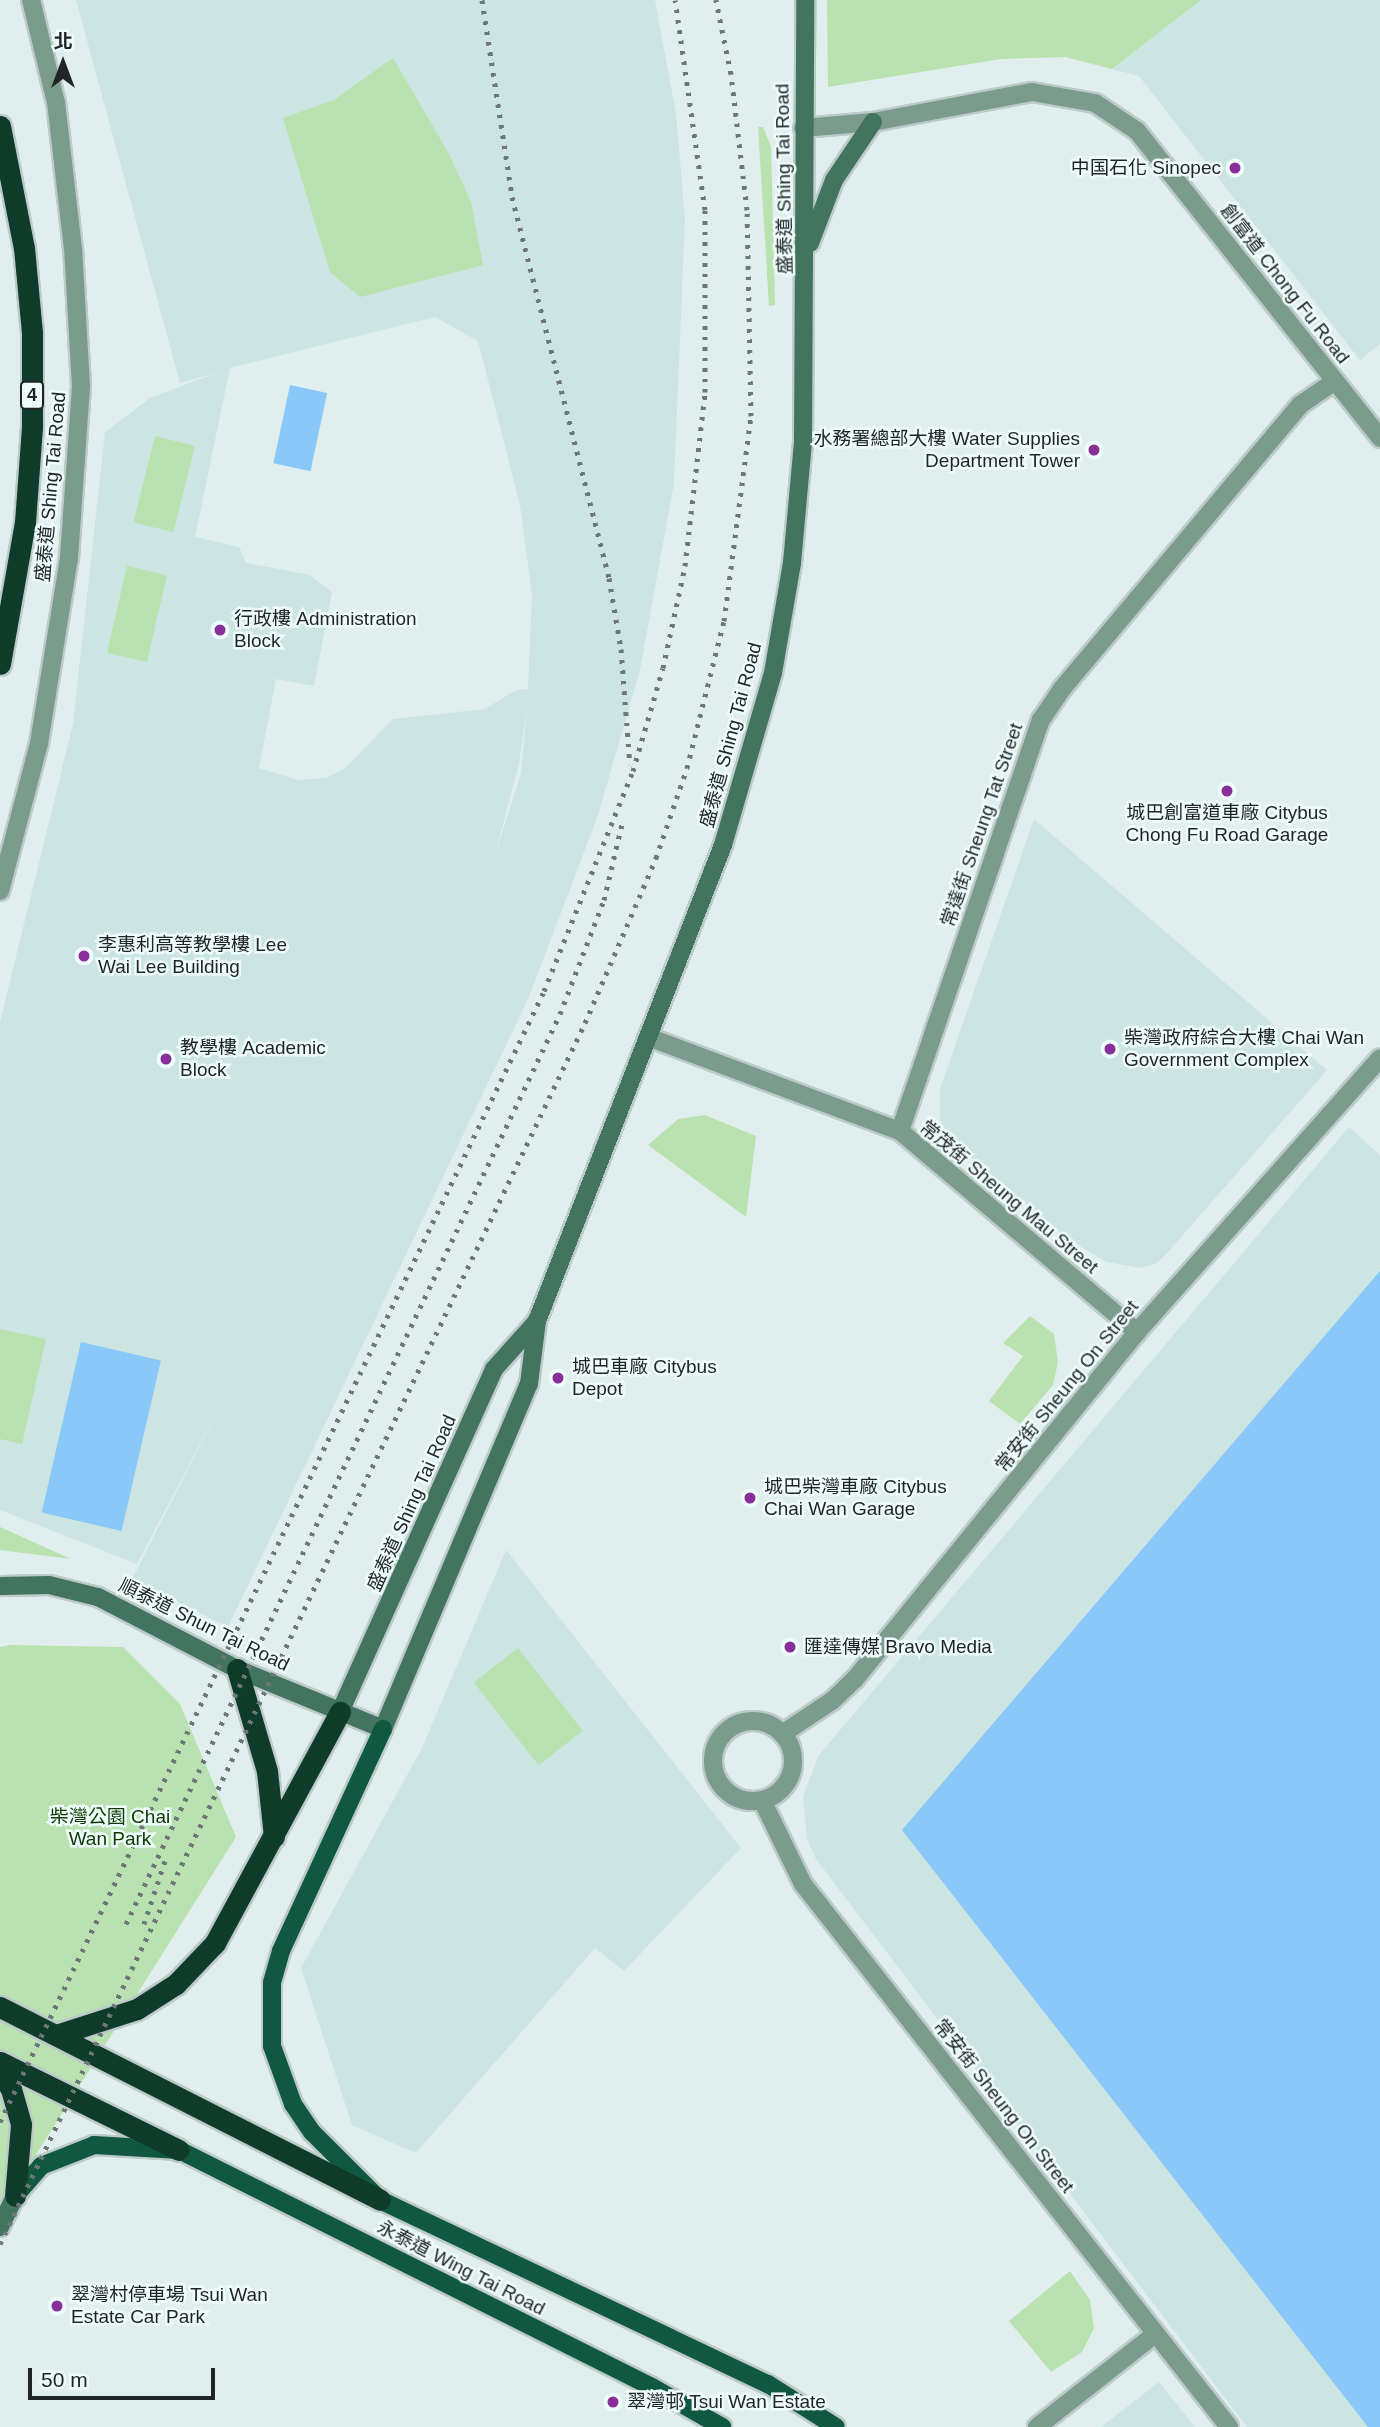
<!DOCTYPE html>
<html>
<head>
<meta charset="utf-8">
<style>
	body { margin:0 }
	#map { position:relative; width:1380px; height:2427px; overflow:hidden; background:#e0efee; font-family:Arial,"Noto Sans TC",sans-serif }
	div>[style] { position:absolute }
	.built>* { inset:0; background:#cce4e2 }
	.green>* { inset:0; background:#bae1b0; transform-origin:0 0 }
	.water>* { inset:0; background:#8ac8f9; transform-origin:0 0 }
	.roads { filter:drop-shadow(2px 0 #bdcaca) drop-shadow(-2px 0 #bdcaca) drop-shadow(0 2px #bdcaca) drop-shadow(0 -2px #bdcaca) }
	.street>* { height:18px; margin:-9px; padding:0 9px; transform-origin:9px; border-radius:9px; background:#7b9b8c }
	.street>.ring { margin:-9px; padding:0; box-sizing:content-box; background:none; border:18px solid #7b9b8c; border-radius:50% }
	.secondary>* { height:18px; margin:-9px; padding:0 9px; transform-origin:9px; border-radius:9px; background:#43745f }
	.primary>* { height:18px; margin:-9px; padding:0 9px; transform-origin:9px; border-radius:9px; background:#105840 }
	.highway>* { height:21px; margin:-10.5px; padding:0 10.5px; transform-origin:10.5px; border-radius:10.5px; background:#0f3b2b }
	.rail>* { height:5px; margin-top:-2.5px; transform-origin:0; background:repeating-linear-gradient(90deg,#6e7777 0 3.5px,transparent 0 10.5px) }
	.dots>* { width:19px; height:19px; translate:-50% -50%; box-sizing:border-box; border:4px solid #edfcfb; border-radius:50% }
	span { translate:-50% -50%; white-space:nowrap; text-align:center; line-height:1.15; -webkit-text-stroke:5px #edfcfb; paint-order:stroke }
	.shield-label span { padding:2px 5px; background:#edfcfb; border:2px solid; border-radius:5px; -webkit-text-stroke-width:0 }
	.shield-label { font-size:18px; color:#1f2424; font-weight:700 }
	.poi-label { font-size:19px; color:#1f2424 }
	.right { translate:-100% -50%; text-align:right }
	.left { translate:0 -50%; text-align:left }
	.street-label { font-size:19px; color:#1f2424 }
	.park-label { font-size:19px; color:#0e3a00 }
	.north { position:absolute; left:28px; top:28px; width:70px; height:70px; -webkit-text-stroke:5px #edfcfb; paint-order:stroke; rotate:0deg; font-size:19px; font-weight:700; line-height:28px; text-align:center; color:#1f2424 }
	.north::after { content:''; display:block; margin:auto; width:24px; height:32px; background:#1f2424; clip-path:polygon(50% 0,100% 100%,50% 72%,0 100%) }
	.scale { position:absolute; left:28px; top:2368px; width:187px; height:32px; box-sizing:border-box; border:4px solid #1f2424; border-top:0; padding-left:9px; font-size:21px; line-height:24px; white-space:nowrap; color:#1f2424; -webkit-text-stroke:5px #edfcfb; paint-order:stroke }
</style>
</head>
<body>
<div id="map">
	<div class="built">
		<div style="clip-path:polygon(evenodd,76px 0,655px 0,676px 114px,685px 219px,674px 483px,640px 670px,598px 815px,529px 997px,228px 1627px,132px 1579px,226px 1394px,137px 1564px,0 1510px,0 1022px,73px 724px,105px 432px,150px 398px,216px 373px,180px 383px,76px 0,435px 317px,478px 341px,520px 505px,532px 595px,528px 689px,516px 690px,485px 709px,393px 719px,344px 769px,326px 778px,298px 780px,259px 768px,276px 679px,314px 686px,332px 592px,310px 575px,246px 563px,239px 547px,195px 537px,230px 368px,435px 317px,76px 0,527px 707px,521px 773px,495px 855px,519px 764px,527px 707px)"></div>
		<div style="clip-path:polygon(1201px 0,1380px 0,1380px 344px,1360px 360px,1139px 76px,1112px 69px)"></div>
		<div style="clip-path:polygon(1034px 819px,1327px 1070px,1168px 1252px,1157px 1263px,1141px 1268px,1107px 1262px,1068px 1239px,947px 1137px,940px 1120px,940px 1089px)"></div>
		<div style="clip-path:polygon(1349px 1127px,1380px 1155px,1380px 2427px,1247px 2427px,816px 1859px,807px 1839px,803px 1796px,819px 1755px)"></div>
		<div style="clip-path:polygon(506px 1550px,741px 1848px,624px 1971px,595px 1948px,416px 2153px,352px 2125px,301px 1968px,422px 1748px)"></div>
		<div style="clip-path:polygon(1159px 2382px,1195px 2427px,1101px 2427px)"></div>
	</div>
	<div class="green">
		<div style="clip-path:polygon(827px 0,1201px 0,1112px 69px,1065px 57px,1001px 59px,828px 87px)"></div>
		<div style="clip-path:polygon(393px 58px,449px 154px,471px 202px,483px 265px,360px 297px,330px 272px,283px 118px,334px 100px)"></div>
		<div style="clip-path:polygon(758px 127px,763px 127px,771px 147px,775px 305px,769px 306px)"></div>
		<div style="left:155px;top:436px;width:41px;height:89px;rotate:14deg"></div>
		<div style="left:127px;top:566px;width:41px;height:89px;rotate:13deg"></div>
		<div style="clip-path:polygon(705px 1115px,756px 1136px,746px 1217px,648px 1145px,678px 1119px)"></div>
		<div style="clip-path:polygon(1030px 1316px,1054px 1334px,1058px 1362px,1053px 1385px,1020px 1424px,989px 1401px,1023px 1356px,1003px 1343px)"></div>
		<div style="clip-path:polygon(0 1329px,46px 1339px,22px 1444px,0 1439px)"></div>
		<div style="clip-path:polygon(0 1527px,71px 1559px,0 1550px)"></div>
		<div style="clip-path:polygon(10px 1645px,123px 1647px,180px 1704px,236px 1837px,0 2212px,0 1647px)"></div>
		<div style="left:518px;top:1648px;width:105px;height:56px;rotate:52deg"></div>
		<div style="clip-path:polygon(1070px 2271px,1090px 2300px,1094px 2328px,1082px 2352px,1051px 2372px,1009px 2321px)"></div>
	</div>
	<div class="water">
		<div style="left:290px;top:385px;width:38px;height:80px;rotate:12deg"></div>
		<div style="clip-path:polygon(1380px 1271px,1380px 2427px,1368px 2427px,902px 1830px)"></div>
		<div style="left:81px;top:1342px;width:82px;height:175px;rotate:13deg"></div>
	</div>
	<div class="roads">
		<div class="street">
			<div style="left:803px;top:128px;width:70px;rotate:-4.9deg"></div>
			<div style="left:873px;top:122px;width:162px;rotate:-10.7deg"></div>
			<div style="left:1032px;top:92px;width:64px;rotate:9.9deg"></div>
			<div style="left:1095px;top:103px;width:50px;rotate:33.7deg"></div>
			<div style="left:1137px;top:131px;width:392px;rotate:51.6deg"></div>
			<div style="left:0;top:891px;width:153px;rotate:-75.2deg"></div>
			<div style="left:39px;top:743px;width:187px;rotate:-80.8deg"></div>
			<div style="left:69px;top:558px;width:172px;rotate:-86deg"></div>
			<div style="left:81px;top:386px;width:137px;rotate:-93.3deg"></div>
			<div style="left:73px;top:249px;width:147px;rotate:-96.6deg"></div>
			<div style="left:56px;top:103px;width:106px;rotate:-103.6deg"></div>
			<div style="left:648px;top:1037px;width:269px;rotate:20.5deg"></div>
			<div style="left:900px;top:1131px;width:311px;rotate:40.3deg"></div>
			<div style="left:900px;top:1131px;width:435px;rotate:-71.1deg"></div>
			<div style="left:1041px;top:720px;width:36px;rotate:-56deg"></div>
			<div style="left:1061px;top:690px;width:372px;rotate:-50deg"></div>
			<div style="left:1300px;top:405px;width:42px;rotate:-34.4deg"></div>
			<div class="ring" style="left:713px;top:1721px;width:62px;height:62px"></div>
			<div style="left:782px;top:1734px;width:61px;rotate:-33.7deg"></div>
			<div style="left:833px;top:1700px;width:30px;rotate:-44deg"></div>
			<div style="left:855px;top:1679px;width:447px;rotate:-50.9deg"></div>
			<div style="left:1137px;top:1332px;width:366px;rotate:-48.4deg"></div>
			<div style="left:762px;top:1800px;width:93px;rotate:64deg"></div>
			<div style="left:803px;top:1884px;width:690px;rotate:51.88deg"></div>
			<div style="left:1037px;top:2427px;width:150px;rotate:-38.2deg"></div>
		</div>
		<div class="secondary">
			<div style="left:810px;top:243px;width:67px;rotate:-69.1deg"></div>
			<div style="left:834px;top:180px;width:70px;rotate:-56.1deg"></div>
			<div style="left:0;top:1586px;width:49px;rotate:-1.2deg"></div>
			<div style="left:49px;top:1585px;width:50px;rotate:13.8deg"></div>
			<div style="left:98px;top:1597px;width:157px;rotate:27.4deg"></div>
			<div style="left:237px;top:1669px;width:158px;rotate:22.3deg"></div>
			<div style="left:383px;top:1729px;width:375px;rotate:-67.1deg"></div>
			<div style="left:529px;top:1384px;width:64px;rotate:-82.8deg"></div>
			<div style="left:537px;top:1321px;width:511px;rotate:-68.66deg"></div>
			<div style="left:723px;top:845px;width:179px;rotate:-73.8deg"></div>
			<div style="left:773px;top:673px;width:112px;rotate:-80.2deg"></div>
			<div style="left:792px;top:563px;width:121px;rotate:-84.8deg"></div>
			<div style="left:803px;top:442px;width:442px;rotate:-89.7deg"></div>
			<div style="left:340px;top:1712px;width:376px;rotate:-65.8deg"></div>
			<div style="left:494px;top:1369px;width:64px;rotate:-48.1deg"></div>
			<div style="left:0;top:2227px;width:34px;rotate:-64deg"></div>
		</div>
		<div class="primary">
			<div style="left:383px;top:1729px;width:244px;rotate:114.7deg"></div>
			<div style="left:281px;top:1951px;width:33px;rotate:106deg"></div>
			<div style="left:272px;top:1983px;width:63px;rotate:90deg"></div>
			<div style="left:272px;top:2046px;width:62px;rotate:70.1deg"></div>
			<div style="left:293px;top:2104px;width:34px;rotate:56deg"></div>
			<div style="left:312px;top:2132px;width:96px;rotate:45deg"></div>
			<div style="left:380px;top:2200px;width:429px;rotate:25.4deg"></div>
			<div style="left:768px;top:2384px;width:80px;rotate:32.3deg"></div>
			<div style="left:15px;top:2196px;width:40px;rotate:-49deg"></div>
			<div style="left:41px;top:2166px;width:57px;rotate:-21.6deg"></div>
			<div style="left:94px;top:2145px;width:85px;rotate:3.4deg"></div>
			<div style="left:179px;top:2150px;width:529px;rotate:26.61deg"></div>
			<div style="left:652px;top:2387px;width:81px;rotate:29.7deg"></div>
		</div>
		<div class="highway">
			<div style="left:0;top:126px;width:124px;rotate:78.9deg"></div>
			<div style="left:24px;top:248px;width:84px;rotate:84.6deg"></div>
			<div style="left:32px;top:332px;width:95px;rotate:90deg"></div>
			<div style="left:32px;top:427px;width:95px;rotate:94.2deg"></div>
			<div style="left:25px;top:522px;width:144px;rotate:100deg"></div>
			<div style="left:237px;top:1669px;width:106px;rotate:73.6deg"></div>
			<div style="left:267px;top:1771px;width:66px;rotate:83.9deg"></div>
			<div style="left:0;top:2007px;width:426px;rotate:26.9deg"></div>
			<div style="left:56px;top:2035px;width:85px;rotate:-17.8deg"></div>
			<div style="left:137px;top:2009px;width:46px;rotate:-32.7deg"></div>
			<div style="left:176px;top:1984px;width:57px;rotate:-46.4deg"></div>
			<div style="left:215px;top:1943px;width:263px;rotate:-61.6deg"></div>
			<div style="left:0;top:2062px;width:199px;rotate:26.2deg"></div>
			<div style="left:0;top:2072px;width:20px;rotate:57deg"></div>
			<div style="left:11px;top:2089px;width:37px;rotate:74deg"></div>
			<div style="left:21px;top:2125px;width:71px;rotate:94.8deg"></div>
		</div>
	</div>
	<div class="rail">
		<div style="left:482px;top:0;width:199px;rotate:81.3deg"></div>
		<div style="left:512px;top:197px;width:393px;rotate:75.7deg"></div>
		<div style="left:609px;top:578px;width:72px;rotate:80.4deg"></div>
		<div style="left:621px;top:649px;width:116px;rotate:85.6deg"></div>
		<div style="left:126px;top:1924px;width:1008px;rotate:-64.5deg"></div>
		<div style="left:560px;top:1014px;width:122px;rotate:-68.9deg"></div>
		<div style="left:604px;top:900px;width:78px;rotate:-76.7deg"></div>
		<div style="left:144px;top:1924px;width:70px;rotate:-71.6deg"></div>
		<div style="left:0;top:2122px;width:1255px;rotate:-64.31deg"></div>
		<div style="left:544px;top:991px;width:237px;rotate:-68deg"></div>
		<div style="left:633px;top:771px;width:107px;rotate:-73.8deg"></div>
		<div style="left:663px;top:668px;width:104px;rotate:-77.8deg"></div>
		<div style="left:685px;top:566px;width:175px;rotate:-83.4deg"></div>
		<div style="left:705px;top:392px;width:182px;rotate:-90deg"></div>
		<div style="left:705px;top:210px;width:212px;rotate:-98.1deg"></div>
		<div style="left:0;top:2244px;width:1354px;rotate:-64.4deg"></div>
		<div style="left:585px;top:1023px;width:180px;rotate:-66.7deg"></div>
		<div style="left:656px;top:858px;width:95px;rotate:-71deg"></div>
		<div style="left:687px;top:768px;width:152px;rotate:-75.9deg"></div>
		<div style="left:724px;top:621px;width:207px;rotate:-82.5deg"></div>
		<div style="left:751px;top:416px;width:206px;rotate:-91.1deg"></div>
		<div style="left:747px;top:210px;width:137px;rotate:-96.7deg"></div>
		<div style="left:731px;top:74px;width:76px;rotate:-101.5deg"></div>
	</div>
	<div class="dots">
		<div style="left:1235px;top:168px;background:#892f9a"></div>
		<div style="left:1094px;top:450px;background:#892f9a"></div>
		<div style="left:220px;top:630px;background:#892f9a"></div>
		<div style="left:1227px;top:791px;background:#892f9a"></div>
		<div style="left:84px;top:956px;background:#892f9a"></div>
		<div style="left:1110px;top:1049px;background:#892f9a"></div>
		<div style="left:166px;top:1059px;background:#892f9a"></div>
		<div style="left:558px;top:1378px;background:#892f9a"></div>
		<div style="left:750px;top:1498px;background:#892f9a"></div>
		<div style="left:790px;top:1647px;background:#892f9a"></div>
		<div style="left:57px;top:2306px;background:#892f9a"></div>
		<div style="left:613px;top:2402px;background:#892f9a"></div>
	</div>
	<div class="shield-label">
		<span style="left:32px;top:395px">4</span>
	</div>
	<div class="poi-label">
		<span class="right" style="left:1221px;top:168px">中国石化 Sinopec</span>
		<span class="right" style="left:1080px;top:450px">水務署總部大樓 Water Supplies<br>Department Tower</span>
		<span class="left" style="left:234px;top:630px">行政樓 Administration<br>Block</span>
		<span style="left:1227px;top:824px">城巴創富道車廠 Citybus<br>Chong Fu Road Garage</span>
		<span class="left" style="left:98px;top:956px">李惠利高等教學樓 Lee<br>Wai Lee Building</span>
		<span class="left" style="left:1124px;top:1049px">柴灣政府綜合大樓 Chai Wan<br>Government Complex</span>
		<span class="left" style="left:180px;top:1059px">教學樓 Academic<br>Block</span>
		<span class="left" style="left:572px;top:1378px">城巴車廠 Citybus<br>Depot</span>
		<span class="left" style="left:764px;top:1498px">城巴柴灣車廠 Citybus<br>Chai Wan Garage</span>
		<span class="left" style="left:804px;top:1647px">匯達傳媒 Bravo Media</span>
		<span class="left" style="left:71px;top:2306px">翠灣村停車場 Tsui Wan<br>Estate Car Park</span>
		<span class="left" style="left:627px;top:2402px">翠灣邨 Tsui Wan Estate</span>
	</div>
	<div class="street-label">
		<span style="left:784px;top:179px;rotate:-91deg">盛泰道 Shing Tai Road</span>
		<span style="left:1285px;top:284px;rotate:52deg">創富道 Chong Fu Road</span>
		<span style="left:51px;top:487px;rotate:-85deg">盛泰道 Shing Tai Road</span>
		<span style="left:731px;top:735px;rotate:-75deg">盛泰道 Shing Tai Road</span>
		<span style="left:982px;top:825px;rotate:-71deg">常達街 Sheung Tat Street</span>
		<span style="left:1009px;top:1197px;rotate:40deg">常茂街 Sheung Mau Street</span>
		<span style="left:1067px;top:1386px;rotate:-51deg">常安街 Sheung On Street</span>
		<span style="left:412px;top:1503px;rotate:-66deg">盛泰道 Shing Tai Road</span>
		<span style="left:204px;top:1625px;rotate:26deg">順泰道 Shun Tai Road</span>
		<span style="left:1004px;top:2106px;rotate:52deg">常安街 Sheung On Street</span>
		<span style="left:461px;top:2268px;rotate:27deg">永泰道 Wing Tai Road</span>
	</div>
	<div class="park-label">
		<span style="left:110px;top:1828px">柴灣公園 Chai<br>Wan Park</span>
	</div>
	<div class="north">北</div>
	<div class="scale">50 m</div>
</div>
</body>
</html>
